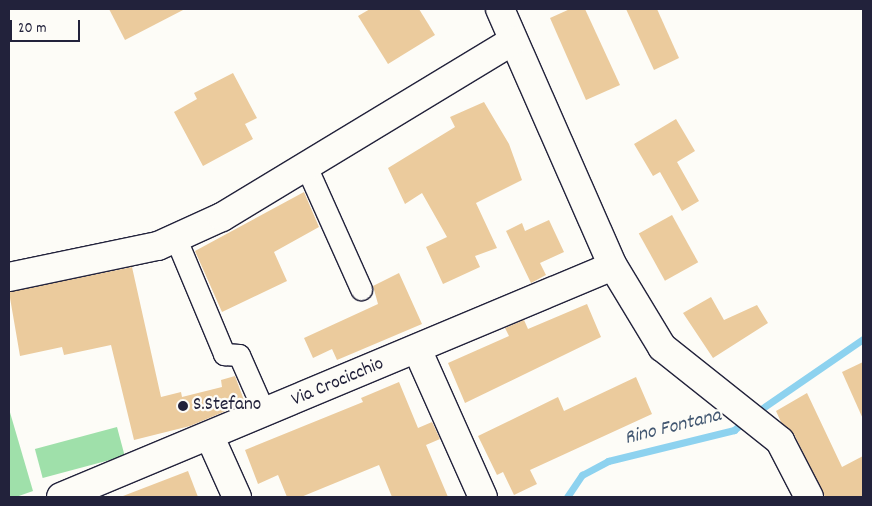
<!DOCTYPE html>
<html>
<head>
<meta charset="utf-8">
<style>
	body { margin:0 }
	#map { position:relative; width:872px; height:506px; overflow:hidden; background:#fdfcf7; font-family:Dekko,sans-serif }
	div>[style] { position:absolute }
	.green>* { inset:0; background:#9fe0aa; transform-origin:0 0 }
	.stream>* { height:7px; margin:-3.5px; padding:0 3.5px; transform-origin:3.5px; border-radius:3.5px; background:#8dd2ef }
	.building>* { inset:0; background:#ebcb9d; transform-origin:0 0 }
	.roads { filter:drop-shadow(1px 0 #22223b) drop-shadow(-1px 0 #22223b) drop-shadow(0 1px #22223b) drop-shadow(0 -1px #22223b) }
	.pedestrian>* { height:21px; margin:-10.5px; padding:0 10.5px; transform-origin:10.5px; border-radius:10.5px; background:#fdfcf7 }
	.minor>* { height:28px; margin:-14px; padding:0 14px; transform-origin:14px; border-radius:14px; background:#fdfcf7 }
	.dots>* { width:14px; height:14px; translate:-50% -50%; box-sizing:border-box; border:2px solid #fdfcf7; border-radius:50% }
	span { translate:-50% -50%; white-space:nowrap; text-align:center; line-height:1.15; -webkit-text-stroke:4.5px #fdfcf7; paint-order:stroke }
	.street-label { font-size:19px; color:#22223b }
	.poi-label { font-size:19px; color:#22223b }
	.left { translate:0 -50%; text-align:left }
	.water-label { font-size:20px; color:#425771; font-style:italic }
	.frame { position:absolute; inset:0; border:10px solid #22223b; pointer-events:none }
	.scale { position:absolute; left:10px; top:20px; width:70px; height:22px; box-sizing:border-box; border:2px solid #22223b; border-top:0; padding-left:6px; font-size:15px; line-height:18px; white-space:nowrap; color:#22223b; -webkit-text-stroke:4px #fdfcf7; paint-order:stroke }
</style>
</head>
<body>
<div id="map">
	<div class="green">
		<div style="clip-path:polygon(9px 409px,33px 491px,16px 497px,9px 497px)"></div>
		<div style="left:117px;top:427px;width:30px;height:85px;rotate:75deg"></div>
	</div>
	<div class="stream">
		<div style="left:754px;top:414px;width:132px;rotate:-34.5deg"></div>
		<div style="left:567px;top:497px;width:27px;rotate:-56deg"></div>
		<div style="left:582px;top:475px;width:30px;rotate:-28deg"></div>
		<div style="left:608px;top:461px;width:130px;rotate:-13.8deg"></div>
		<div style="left:734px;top:430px;width:16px;rotate:-40deg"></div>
	</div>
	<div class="building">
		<div style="clip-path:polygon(109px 9px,185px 9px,125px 40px)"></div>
		<div style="clip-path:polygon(370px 9px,419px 9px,435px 35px,388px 64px,358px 16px)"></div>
		<div style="clip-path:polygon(570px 9px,585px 9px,620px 85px,586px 100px,550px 18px)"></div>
		<div style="clip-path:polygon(626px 9px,657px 9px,679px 58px,654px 70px)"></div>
		<div style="clip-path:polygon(233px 73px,257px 118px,245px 124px,253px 139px,203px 166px,174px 112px,197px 99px,194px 93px)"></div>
		<div style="clip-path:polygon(484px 102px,509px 144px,522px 180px,476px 203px,497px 248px,475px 256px,480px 267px,443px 284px,426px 247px,447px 237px,422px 193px,405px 204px,388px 168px,455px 127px,450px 117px)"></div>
		<div style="clip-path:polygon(676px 119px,695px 151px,677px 162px,699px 201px,682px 211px,660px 172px,653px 176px,634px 144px)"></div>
		<div style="clip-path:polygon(304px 192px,319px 227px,274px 252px,287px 281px,222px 312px,195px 251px)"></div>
		<div style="left:672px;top:215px;width:54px;height:38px;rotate:61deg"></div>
		<div style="clip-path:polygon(549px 220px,564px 252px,540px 263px,546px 275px,531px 283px,506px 231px,522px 223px,525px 231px)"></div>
		<div style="clip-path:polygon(132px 267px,161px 397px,181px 392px,182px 397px,222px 387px,221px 380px,235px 376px,245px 403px,190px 426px,134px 440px,111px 345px,64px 355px,62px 347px,20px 356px,9px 292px)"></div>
		<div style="clip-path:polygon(399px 273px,422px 324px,337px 360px,332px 349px,313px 358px,304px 338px,378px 304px,373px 286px)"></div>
		<div style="clip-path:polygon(711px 297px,724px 320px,757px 305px,768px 323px,713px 358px,683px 313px)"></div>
		<div style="clip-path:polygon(587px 304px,601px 337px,465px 403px,448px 363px,509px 336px,505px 328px,524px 320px,528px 329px)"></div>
		<div style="clip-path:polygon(863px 362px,863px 419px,842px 372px)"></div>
		<div style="clip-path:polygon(636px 377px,652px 414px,530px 470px,537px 484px,514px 495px,503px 472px,497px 475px,478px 436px,558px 397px,564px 411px)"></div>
		<div style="clip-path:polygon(399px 382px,418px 428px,432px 422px,440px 439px,426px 445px,448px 497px,392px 497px,379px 465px,301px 497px,287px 497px,278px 475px,258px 484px,245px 450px,363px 402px,361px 398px)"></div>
		<div style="clip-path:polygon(807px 393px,842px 467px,863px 456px,863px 497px,825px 497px,794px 434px,781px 422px,776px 411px)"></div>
		<div style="clip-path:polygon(188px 471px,198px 497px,123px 497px,123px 496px)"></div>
	</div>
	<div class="roads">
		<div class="pedestrian">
			<div style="left:306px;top:166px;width:135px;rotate:65.9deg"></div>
			<div style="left:176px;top:239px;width:125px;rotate:67.3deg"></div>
			<div style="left:224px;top:354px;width:15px;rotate:4deg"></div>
			<div style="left:239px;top:355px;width:64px;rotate:66.2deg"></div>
		</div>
		<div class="minor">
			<div style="left:500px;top:9px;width:281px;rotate:66.3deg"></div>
			<div style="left:613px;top:266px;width:95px;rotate:58.8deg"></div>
			<div style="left:662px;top:347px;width:151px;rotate:38.5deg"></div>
			<div style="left:780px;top:441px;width:63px;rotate:62.6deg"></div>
			<div style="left:9px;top:277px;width:152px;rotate:-11.8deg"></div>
			<div style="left:158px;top:246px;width:70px;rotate:-24.4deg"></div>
			<div style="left:222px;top:217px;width:340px;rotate:-31.2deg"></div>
			<div style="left:417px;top:349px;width:162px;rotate:66deg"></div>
			<div style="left:210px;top:437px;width:66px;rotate:65.8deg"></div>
			<div style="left:61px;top:497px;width:598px;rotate:-22.71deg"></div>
		</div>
	</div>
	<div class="dots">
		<div style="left:183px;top:406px;background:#22223b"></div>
	</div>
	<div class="street-label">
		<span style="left:338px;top:383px;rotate:-23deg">Via Crocicchio</span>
	</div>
	<div class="poi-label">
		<span class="left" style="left:193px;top:406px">S.Stefano</span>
	</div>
	<div class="water-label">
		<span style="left:673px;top:428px;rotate:-14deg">Rino Fontana</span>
	</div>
	<div class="frame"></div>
	<div class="scale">20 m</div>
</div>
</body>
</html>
